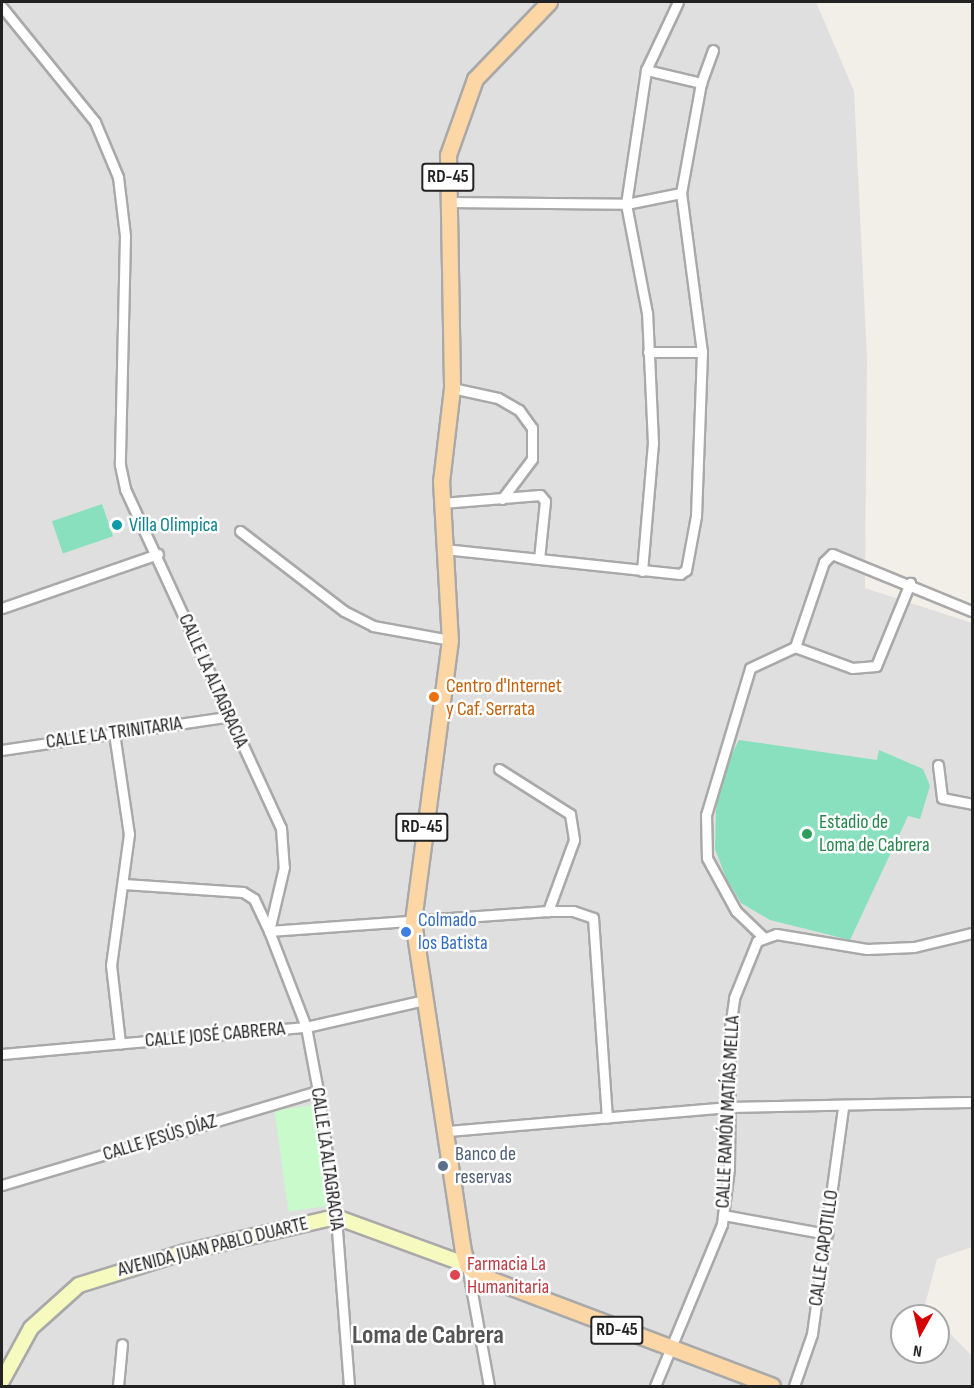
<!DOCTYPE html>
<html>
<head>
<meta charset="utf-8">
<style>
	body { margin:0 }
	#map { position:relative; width:974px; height:1388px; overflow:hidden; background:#f2efe9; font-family:"Sofia Sans Condensed",sans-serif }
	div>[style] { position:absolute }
	.residential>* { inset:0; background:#e0dfdf }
	.park>* { inset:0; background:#c8facc; transform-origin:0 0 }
	.pitch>* { inset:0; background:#88e0be; transform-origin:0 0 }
	.roads { filter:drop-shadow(2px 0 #a9a9a9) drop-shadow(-2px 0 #a9a9a9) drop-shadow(0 2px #a9a9a9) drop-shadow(0 -2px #a9a9a9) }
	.street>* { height:9px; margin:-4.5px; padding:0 4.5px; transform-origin:4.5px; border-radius:4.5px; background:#fff }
	.secondary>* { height:14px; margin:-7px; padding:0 7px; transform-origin:7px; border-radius:7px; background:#f7fabf }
	.primary>* { height:15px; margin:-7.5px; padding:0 7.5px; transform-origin:7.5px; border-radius:7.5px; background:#fcd6a4 }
	.dots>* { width:16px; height:16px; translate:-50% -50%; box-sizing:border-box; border:3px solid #fff; border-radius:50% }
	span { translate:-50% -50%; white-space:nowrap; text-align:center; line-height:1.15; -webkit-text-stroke:5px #fff; paint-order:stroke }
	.shield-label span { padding:2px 4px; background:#fff; border:2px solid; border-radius:4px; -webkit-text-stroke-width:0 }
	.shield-label { font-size:18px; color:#222; font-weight:700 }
	.culture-label { font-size:20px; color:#0d838f }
	.left { translate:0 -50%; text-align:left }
	.street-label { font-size:20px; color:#222 }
	.food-label { font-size:20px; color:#c56008 }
	.leisure-label { font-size:20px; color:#27864d }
	.shop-label { font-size:20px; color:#366cbe }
	.service-label { font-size:20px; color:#4e5e75 }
	.health-label { font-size:20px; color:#be3a42 }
	.district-label { font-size:26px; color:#555; font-weight:700 }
	.frame { position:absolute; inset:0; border:3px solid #222; pointer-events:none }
	.north { position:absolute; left:890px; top:1304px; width:60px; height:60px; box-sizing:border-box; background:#fff; border:2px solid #a7a7a7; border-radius:50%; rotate:188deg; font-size:16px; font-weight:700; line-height:24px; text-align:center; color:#222 }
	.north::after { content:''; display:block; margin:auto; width:21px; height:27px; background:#d40000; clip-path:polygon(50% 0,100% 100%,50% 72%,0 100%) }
</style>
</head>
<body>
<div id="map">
	<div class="residential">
		<div style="clip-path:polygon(2px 2px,816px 2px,854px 91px,867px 358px,865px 588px,972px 623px,972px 1247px,937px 1259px,925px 1305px,934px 1316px,902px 1316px,902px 1352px,938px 1352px,938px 1321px,972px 1356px,972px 1386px,2px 1386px)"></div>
	</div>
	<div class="park">
		<div style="left:313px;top:1105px;width:102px;height:39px;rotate:82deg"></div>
	</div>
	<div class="pitch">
		<div style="left:102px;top:504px;width:34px;height:53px;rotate:71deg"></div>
		<div style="clip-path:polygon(739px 740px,877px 760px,879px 750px,923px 769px,930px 786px,920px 819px,908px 816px,850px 940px,770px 920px,741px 903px,726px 878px,715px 849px,716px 811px,722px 773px)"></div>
	</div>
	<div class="roads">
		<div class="street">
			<div style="left:2px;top:7px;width:148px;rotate:51deg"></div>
			<div style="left:95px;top:122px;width:60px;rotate:67.3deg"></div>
			<div style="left:118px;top:177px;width:59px;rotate:83.2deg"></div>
			<div style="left:125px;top:236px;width:229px;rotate:91.3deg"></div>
			<div style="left:120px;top:465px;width:25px;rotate:78deg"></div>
			<div style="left:125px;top:489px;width:373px;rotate:65.3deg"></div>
			<div style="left:281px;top:828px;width:39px;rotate:86deg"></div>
			<div style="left:284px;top:867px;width:66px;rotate:103.2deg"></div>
			<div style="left:269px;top:931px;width:103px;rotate:68.9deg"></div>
			<div style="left:306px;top:1027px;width:65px;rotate:79.4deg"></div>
			<div style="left:318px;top:1091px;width:127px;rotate:81.9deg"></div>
			<div style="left:336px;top:1217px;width:169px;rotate:85.6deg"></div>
			<div style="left:646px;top:70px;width:57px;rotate:13.3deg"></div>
			<div style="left:447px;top:202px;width:179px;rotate:0.6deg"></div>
			<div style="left:626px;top:204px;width:56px;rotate:-11.3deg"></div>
			<div style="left:648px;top:352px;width:54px"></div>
			<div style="left:452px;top:388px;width:47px;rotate:12.3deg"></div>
			<div style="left:498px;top:398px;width:24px;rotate:30deg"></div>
			<div style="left:519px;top:410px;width:22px;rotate:54deg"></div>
			<div style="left:532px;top:428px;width:31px;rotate:90deg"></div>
			<div style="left:532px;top:459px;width:50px;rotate:126.9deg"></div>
			<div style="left:442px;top:503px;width:98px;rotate:-4.7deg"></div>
			<div style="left:540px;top:495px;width:8px;rotate:50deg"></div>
			<div style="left:545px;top:501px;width:58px;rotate:95.9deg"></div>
			<div style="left:539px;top:559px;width:142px;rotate:6.1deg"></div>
			<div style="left:680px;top:574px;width:7px;rotate:-34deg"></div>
			<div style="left:686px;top:570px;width:55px;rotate:-79.5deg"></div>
			<div style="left:696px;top:516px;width:164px;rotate:-87.9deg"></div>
			<div style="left:702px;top:352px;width:160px;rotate:-97.5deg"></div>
			<div style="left:681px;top:193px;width:112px;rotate:-79.7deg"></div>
			<div style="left:701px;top:83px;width:35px;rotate:-70deg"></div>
			<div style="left:240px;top:531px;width:131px;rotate:37.6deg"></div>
			<div style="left:344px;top:611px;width:33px;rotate:27deg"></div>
			<div style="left:373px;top:626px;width:78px;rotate:10.3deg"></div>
			<div style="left:444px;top:549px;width:96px;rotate:6deg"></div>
			<div style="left:642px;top:571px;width:128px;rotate:-85.1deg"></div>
			<div style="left:653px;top:443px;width:130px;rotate:-92.6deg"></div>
			<div style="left:647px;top:313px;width:111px;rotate:-100.9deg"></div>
			<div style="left:626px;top:204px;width:135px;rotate:-81.5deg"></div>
			<div style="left:646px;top:70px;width:75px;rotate:-64.8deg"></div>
			<div style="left:2px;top:608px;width:165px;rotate:-19.1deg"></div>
			<div style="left:795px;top:647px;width:61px;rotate:20.2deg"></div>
			<div style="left:852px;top:668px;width:24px;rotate:-5deg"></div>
			<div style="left:876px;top:666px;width:90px;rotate:-67.7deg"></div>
			<div style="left:114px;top:733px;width:102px;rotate:81.6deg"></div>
			<div style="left:129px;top:834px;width:132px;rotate:97.8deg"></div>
			<div style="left:111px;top:965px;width:79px;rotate:83.4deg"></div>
			<div style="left:2px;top:750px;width:226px;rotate:-8.4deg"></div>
			<div style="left:938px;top:765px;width:33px;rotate:83deg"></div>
			<div style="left:942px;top:798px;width:31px;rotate:11deg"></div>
			<div style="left:499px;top:769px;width:84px;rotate:32.4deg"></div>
			<div style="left:570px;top:814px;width:26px;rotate:81deg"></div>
			<div style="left:574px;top:840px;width:76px;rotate:110.1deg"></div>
			<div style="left:124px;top:884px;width:119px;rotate:3.8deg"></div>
			<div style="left:243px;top:892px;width:13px;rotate:32deg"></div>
			<div style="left:254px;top:899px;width:35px;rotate:65deg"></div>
			<div style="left:269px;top:931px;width:280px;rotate:-4.1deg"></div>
			<div style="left:548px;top:911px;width:25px"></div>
			<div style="left:573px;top:911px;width:21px;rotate:19deg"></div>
			<div style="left:593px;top:918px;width:200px;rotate:86deg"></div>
			<div style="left:762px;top:936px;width:36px;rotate:-136deg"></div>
			<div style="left:736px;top:911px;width:60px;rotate:-118.7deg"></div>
			<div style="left:707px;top:858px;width:43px;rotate:-91.3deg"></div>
			<div style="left:706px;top:815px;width:153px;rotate:-73.3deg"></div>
			<div style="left:750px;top:668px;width:50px;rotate:-25deg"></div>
			<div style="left:795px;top:647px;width:90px;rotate:-71.2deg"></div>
			<div style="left:824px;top:562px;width:11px;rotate:-45deg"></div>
			<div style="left:832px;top:554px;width:151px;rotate:22.2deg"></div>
			<div style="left:2px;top:1054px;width:305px;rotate:-5.1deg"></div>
			<div style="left:306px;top:1027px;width:122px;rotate:-12.8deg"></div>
			<div style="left:448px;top:1131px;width:282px;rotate:-4.9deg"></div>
			<div style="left:729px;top:1107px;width:243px;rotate:-1.2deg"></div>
			<div style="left:2px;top:1185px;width:330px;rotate:-16.6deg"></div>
			<div style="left:723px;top:1215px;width:106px;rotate:10.4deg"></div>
			<div style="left:467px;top:1265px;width:123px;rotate:79.7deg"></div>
			<div style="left:118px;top:1386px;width:42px;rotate:-84.6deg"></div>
			<div style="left:655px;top:1386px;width:175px;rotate:-67.5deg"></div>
			<div style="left:722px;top:1224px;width:56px;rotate:-82.9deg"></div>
			<div style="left:729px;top:1168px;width:140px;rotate:-89.6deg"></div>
			<div style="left:730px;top:1028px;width:30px;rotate:-82deg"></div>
			<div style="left:734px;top:998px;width:61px;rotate:-68deg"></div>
			<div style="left:757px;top:941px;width:20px;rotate:-20deg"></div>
			<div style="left:776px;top:934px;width:92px;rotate:9.4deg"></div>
			<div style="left:867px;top:949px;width:47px;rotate:-2.4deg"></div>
			<div style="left:914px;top:947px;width:60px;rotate:-13.6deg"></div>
			<div style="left:794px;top:1386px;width:55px;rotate:-70.9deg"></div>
			<div style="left:812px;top:1334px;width:228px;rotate:-82.2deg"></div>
		</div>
		<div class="secondary">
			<div style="left:2px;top:1381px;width:60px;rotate:-61.3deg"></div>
			<div style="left:31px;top:1328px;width:64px;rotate:-41.9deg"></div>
			<div style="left:79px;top:1285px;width:111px;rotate:-17.3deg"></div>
			<div style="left:185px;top:1252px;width:155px;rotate:-13.1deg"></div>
			<div style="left:336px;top:1217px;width:140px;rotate:20.1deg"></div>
		</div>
		<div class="primary">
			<div style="left:549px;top:2px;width:107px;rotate:133.9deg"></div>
			<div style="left:475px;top:79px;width:81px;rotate:109.6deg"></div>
			<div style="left:448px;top:155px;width:233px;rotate:89deg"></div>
			<div style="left:452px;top:388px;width:94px;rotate:96.7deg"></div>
			<div style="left:441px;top:481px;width:159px;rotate:86.8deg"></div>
			<div style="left:450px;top:640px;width:283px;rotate:97.5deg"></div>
			<div style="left:413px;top:921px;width:334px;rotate:81.4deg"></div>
			<div style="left:463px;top:1251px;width:15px;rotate:74deg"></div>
			<div style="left:467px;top:1265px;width:16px;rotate:40deg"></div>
			<div style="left:479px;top:1275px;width:313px;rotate:20.7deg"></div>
		</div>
	</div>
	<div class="dots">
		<div style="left:117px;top:525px;background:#0f9aa8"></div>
		<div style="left:434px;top:697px;background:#e8710a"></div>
		<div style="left:807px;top:834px;background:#2e9e5b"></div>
		<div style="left:406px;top:932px;background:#3f7fe0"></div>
		<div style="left:443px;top:1166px;background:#5c6f8a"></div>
		<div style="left:455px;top:1275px;background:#e0444e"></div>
	</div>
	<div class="shield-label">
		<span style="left:448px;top:177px">RD-45</span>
		<span style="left:422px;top:827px">RD-45</span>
		<span style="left:617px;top:1330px">RD-45</span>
	</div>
	<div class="culture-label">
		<span class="left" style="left:129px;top:525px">Villa Olimpica</span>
	</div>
	<div class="street-label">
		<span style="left:213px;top:681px;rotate:66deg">CALLE LA ALTAGRACIA</span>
		<span style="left:114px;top:733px;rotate:-8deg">CALLE LA TRINITARIA</span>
		<span style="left:215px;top:1035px;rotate:-5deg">CALLE JOSÉ CABRERA</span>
		<span style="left:728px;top:1112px;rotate:-87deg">CALLE RAMÓN MATÍAS MELLA</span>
		<span style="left:160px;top:1138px;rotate:-17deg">CALLE JESÚS DÍAZ</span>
		<span style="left:327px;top:1159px;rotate:82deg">CALLE LA ALTAGRACIA</span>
		<span style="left:213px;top:1247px;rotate:-14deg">AVENIDA JUAN PABLO DUARTE</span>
		<span style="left:824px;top:1248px;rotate:-82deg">CALLE CAPOTILLO</span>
	</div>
	<div class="food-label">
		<span class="left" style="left:446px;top:698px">Centro d'Internet<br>y Caf. Serrata</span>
	</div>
	<div class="leisure-label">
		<span class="left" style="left:819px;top:834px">Estadio de<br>Loma de Cabrera</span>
	</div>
	<div class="shop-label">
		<span class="left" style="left:418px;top:932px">Colmado<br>los Batista</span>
	</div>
	<div class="service-label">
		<span class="left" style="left:455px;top:1166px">Banco de<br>reservas</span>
	</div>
	<div class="health-label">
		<span class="left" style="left:467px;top:1276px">Farmacia La<br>Humanitaria</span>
	</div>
	<div class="district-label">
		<span style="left:428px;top:1336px">Loma de Cabrera</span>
	</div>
	<div class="frame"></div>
	<div class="north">N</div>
</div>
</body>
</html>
